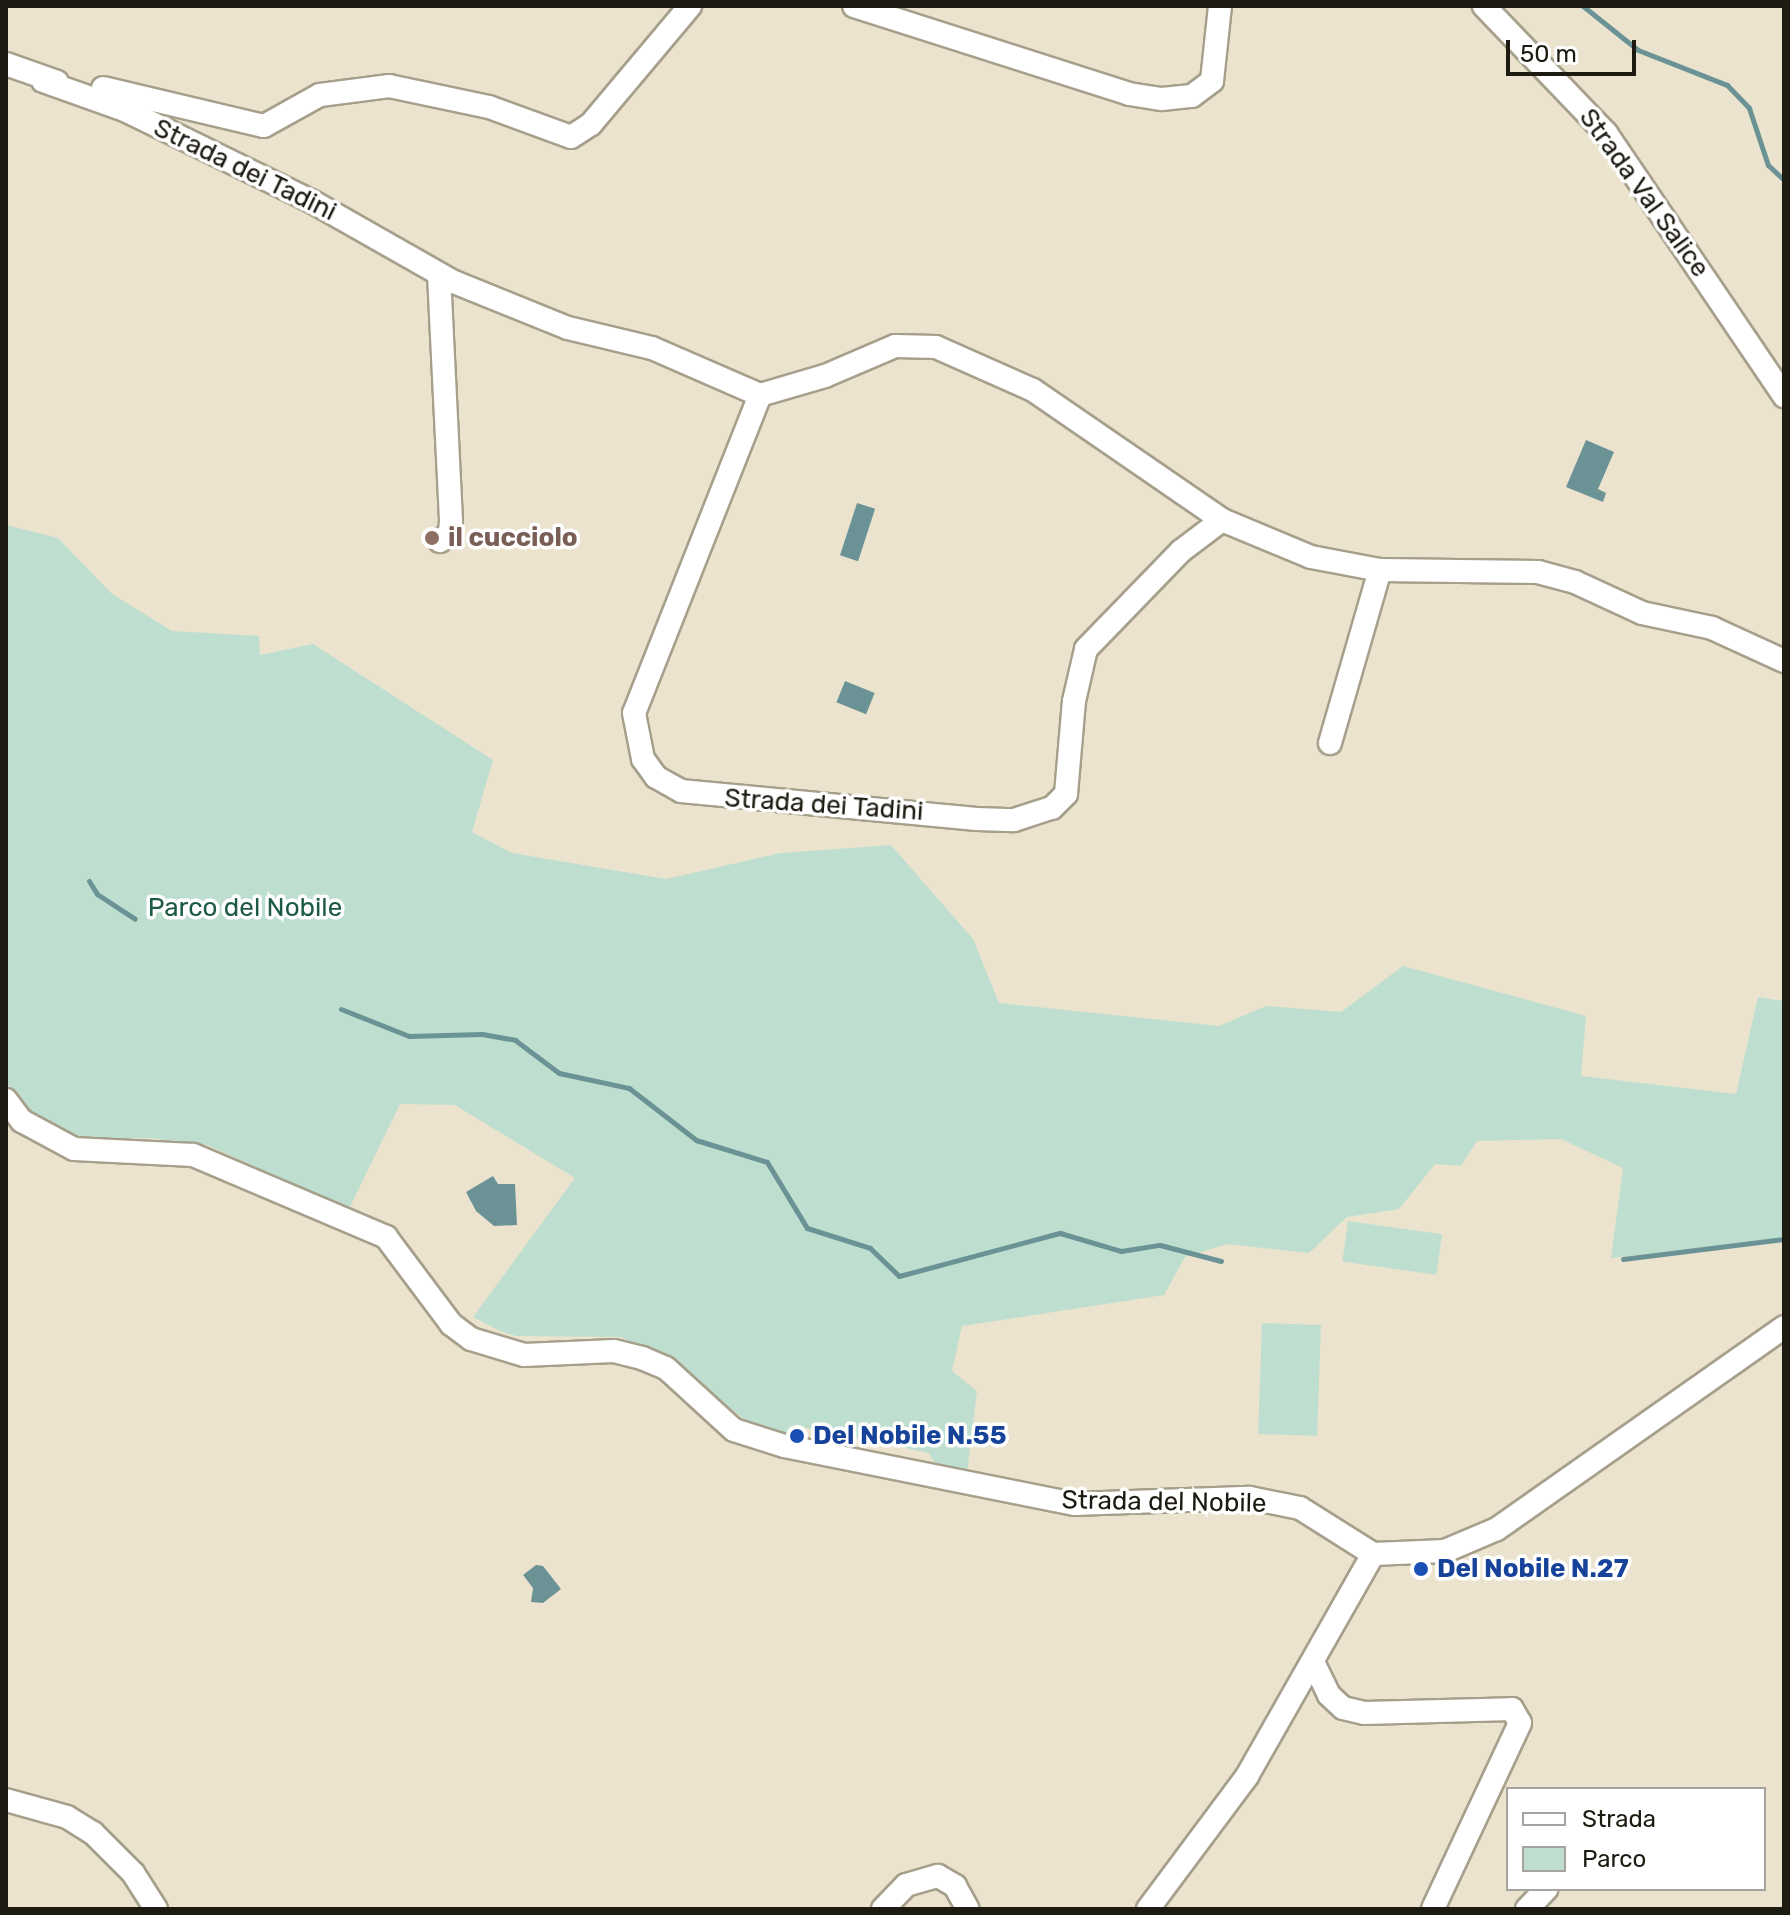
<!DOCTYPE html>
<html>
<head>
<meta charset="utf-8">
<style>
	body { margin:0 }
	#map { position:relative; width:1790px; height:1915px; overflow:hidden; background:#ebe3ce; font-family:Rubik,sans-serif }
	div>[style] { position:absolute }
	.green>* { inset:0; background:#bedfcf; transform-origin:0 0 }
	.water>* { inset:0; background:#6b9396; transform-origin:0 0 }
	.stream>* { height:5px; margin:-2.5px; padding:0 2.5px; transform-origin:2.5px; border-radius:2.5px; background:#6b9396 }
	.roads { filter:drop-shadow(2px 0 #a69f8b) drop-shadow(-2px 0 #a69f8b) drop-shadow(0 2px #a69f8b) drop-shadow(0 -2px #a69f8b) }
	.minor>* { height:22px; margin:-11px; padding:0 11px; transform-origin:11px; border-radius:11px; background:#fff }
	.dots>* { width:22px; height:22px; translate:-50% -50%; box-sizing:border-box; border:4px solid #fff; border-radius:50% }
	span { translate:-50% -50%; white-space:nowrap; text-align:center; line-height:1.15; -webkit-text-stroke:7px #fff; paint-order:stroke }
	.street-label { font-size:26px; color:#1d1a12 }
	.education-label { font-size:26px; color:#785e54; font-weight:700 }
	.left { translate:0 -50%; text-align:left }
	.park-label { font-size:26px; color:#1d5a43 }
	.transit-label { font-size:26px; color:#164399; font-weight:700 }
	.frame { position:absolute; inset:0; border:8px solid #1d1a12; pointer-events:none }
	.legend { position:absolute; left:1506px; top:1787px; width:260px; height:104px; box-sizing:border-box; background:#fff; border:2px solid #a5a3a0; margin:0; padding:10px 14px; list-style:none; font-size:24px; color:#1d1a12 }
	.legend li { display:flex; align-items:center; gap:16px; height:40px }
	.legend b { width:40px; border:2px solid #a5a3a0 }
	.scale { position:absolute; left:1506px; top:40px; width:130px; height:36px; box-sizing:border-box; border:4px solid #1d1a12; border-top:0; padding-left:10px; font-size:24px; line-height:28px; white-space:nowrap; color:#1d1a12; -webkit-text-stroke:6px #fff; paint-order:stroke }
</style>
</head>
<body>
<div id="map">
	<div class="green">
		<div style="clip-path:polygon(6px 525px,58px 538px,112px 594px,172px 631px,259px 636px,260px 655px,313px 644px,493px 760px,472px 832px,512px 853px,666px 879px,781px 853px,891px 845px,973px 939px,999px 1003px,1219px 1026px,1266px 1006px,1341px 1012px,1403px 966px,1586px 1016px,1581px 1076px,1736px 1094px,1758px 997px,1784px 1001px,1784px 1238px,1611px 1258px,1623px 1168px,1561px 1139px,1477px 1141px,1461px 1166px,1435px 1164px,1399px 1209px,1347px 1217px,1309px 1253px,1227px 1244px,1185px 1257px,1164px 1295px,962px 1326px,952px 1371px,977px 1391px,967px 1473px,938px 1468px,929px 1453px,802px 1427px,797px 1437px,749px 1423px,675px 1364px,621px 1337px,516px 1336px,500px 1331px,473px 1317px,575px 1178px,455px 1105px,400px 1104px,349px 1209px,207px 1145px,149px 1138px,73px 1139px,45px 1125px,14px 1096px,6px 1082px)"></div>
		<div style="left:1348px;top:1221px;width:95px;height:41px;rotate:8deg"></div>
		<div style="left:1262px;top:1323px;width:59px;height:111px;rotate:2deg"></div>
	</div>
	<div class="water">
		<div style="clip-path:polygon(1586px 440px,1614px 452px,1598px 489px,1606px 493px,1603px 502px,1566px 487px)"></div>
		<div style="left:857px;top:503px;width:19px;height:55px;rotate:18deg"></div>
		<div style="left:845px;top:681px;width:32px;height:23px;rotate:22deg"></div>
		<div style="clip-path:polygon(493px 1176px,498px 1184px,515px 1184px,517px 1225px,494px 1226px,476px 1211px,466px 1192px)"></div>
		<div style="clip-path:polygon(536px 1565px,543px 1566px,561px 1589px,543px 1603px,531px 1602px,533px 1588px,523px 1575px)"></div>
	</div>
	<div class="stream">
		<div style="left:1583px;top:6px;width:70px;rotate:38.7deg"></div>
		<div style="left:1638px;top:50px;width:96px;rotate:21.5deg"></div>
		<div style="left:1727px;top:85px;width:32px;rotate:46deg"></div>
		<div style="left:1749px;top:108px;width:60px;rotate:71.6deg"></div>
		<div style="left:1768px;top:165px;width:22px;rotate:43deg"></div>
		<div style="left:89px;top:881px;width:15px;rotate:58deg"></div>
		<div style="left:97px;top:894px;width:45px;rotate:33.3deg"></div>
		<div style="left:341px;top:1009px;width:73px;rotate:21.7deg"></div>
		<div style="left:409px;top:1036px;width:73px;rotate:-1.6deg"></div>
		<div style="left:482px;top:1034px;width:34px;rotate:10deg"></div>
		<div style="left:515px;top:1040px;width:55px;rotate:36.9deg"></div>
		<div style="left:559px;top:1073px;width:72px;rotate:12.1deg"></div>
		<div style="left:629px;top:1088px;width:85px;rotate:37.8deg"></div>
		<div style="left:696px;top:1140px;width:74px;rotate:17.2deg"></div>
		<div style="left:767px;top:1162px;width:77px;rotate:58.8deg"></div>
		<div style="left:807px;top:1228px;width:66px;rotate:17.6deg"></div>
		<div style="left:870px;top:1248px;width:40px;rotate:44deg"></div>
		<div style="left:899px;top:1276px;width:167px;rotate:-15deg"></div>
		<div style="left:1060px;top:1233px;width:64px;rotate:16.4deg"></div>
		<div style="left:1121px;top:1251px;width:39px;rotate:-9deg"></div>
		<div style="left:1160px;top:1245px;width:63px;rotate:14.7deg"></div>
		<div style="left:1623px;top:1259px;width:162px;rotate:-7.1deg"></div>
	</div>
	<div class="roads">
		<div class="minor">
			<div style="left:854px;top:6px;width:289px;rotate:17.7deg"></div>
			<div style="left:1129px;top:94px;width:33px;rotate:9deg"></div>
			<div style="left:1162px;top:99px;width:30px;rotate:-6deg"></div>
			<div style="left:1192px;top:96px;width:25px;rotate:-37deg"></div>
			<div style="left:1212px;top:81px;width:75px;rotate:-83.9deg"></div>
			<div style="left:1484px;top:6px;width:176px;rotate:46.2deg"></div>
			<div style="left:1606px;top:133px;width:318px;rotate:55.9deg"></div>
			<div style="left:6px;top:64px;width:54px;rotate:19.4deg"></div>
			<div style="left:43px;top:81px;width:87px;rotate:19.5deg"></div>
			<div style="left:125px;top:110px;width:209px;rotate:26.1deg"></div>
			<div style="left:313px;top:202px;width:162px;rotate:29.6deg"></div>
			<div style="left:454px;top:282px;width:123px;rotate:22deg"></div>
			<div style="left:568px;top:328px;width:86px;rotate:13.4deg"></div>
			<div style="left:652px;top:348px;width:118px;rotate:23.5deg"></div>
			<div style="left:760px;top:395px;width:342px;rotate:111.6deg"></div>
			<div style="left:634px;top:713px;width:47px;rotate:78.9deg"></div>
			<div style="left:643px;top:759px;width:22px;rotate:54deg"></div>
			<div style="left:656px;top:777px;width:29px;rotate:29deg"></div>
			<div style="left:681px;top:791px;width:297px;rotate:5.4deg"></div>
			<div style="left:977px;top:819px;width:37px;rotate:2deg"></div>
			<div style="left:1014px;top:820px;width:40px;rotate:-18deg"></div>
			<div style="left:1052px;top:808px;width:20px;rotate:-45deg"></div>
			<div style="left:1066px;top:794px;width:93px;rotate:-85.1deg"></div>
			<div style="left:1074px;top:701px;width:53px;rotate:-77deg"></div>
			<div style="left:1086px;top:649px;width:136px;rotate:-45.9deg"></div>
			<div style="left:1181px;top:551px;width:51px;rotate:-37.1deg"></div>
			<div style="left:1222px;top:520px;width:96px;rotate:22.6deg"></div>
			<div style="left:1311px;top:557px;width:70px;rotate:10.7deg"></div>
			<div style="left:1380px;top:570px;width:158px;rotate:0.7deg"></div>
			<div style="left:1538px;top:572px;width:38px;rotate:15deg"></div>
			<div style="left:1575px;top:582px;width:74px;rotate:24.8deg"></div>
			<div style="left:1642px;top:613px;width:72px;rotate:12.1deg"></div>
			<div style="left:1712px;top:628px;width:79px;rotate:24.6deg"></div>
			<div style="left:103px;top:88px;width:165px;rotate:13.3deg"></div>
			<div style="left:264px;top:126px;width:64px;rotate:-29deg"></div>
			<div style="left:320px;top:95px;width:70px;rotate:-7.4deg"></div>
			<div style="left:389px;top:86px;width:102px;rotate:11.9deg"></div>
			<div style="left:489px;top:107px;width:87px;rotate:20.1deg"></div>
			<div style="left:571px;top:137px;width:24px;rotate:-33deg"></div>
			<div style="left:591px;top:124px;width:154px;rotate:-50deg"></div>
			<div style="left:439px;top:275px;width:246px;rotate:87.2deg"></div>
			<div style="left:451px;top:521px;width:12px;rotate:95deg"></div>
			<div style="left:450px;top:533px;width:13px;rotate:141deg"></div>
			<div style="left:760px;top:395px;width:68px;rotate:-16.3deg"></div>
			<div style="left:825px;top:376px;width:76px;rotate:-23.2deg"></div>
			<div style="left:895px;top:346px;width:41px;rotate:1.4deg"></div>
			<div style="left:936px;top:347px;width:106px;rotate:23.9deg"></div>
			<div style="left:1033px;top:390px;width:229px;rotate:34.5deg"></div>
			<div style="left:1330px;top:743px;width:180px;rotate:-73.9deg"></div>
			<div style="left:6px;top:1100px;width:26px;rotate:53deg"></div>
			<div style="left:22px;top:1121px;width:59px;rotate:28.3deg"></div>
			<div style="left:74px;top:1149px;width:119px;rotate:2.9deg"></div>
			<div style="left:193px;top:1155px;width:210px;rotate:23deg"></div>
			<div style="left:386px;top:1237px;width:109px;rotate:53.2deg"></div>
			<div style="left:451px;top:1324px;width:25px;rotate:37deg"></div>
			<div style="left:471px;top:1339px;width:55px;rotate:16.8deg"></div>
			<div style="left:524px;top:1355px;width:90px;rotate:-2.5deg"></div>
			<div style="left:614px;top:1351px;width:29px;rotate:14deg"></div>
			<div style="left:642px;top:1358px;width:26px;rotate:23deg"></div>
			<div style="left:666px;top:1368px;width:92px;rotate:42.4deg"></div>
			<div style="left:734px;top:1430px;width:52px;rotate:17.7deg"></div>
			<div style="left:784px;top:1446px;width:296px;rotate:11.3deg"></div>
			<div style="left:1074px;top:1504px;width:176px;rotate:-2deg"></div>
			<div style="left:1250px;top:1498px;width:51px;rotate:11.3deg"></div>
			<div style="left:1300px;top:1508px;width:86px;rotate:32.2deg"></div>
			<div style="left:1373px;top:1554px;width:72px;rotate:-2.4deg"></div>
			<div style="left:1445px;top:1551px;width:56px;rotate:-22.9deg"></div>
			<div style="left:1497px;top:1529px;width:351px;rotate:-35.1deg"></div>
			<div style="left:1314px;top:1664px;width:34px;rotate:64deg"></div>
			<div style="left:1329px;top:1695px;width:19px;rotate:43deg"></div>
			<div style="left:1343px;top:1708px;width:22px;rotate:13deg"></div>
			<div style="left:1364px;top:1713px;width:148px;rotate:-1.5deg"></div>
			<div style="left:1512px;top:1709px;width:16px;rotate:60deg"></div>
			<div style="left:1520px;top:1723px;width:205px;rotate:115.1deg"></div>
			<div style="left:6px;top:1800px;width:63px;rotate:15.6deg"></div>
			<div style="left:67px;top:1817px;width:31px;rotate:32deg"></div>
			<div style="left:93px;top:1833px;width:57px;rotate:45deg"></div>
			<div style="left:133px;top:1873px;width:43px;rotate:57.4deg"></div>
			<div style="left:883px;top:1909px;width:33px;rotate:-46deg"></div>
			<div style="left:906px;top:1885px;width:33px;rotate:-16deg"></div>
			<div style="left:938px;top:1876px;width:20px;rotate:30deg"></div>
			<div style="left:955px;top:1886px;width:26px;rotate:61deg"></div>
			<div style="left:1148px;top:1909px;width:166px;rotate:-53.3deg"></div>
			<div style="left:1247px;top:1776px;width:255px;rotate:-60.4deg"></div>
			<div style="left:1527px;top:1909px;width:28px;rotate:-46deg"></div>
		</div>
	</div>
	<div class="dots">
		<div style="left:432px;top:538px;background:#8d6e63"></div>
		<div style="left:797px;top:1436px;background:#1a4fb4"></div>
		<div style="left:1421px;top:1569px;background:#1a4fb4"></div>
	</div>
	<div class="street-label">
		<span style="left:245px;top:170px;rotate:26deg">Strada dei Tadini</span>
		<span style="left:1644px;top:193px;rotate:54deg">Strada Val Salice</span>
		<span style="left:824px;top:805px;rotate:4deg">Strada dei Tadini</span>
		<span style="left:1164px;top:1502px;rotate:1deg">Strada del Nobile</span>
	</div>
	<div class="education-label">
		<span class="left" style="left:448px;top:538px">il cucciolo</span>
	</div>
	<div class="park-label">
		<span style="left:245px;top:908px">Parco del Nobile</span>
	</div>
	<div class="transit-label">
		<span class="left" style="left:813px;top:1436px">Del Nobile N.55</span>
		<span class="left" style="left:1437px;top:1569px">Del Nobile N.27</span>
	</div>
	<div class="frame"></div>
	<ul class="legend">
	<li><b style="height:10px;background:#fff"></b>Strada</li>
	<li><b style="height:22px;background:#bedfcf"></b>Parco</li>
	</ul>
	<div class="scale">50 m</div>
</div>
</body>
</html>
